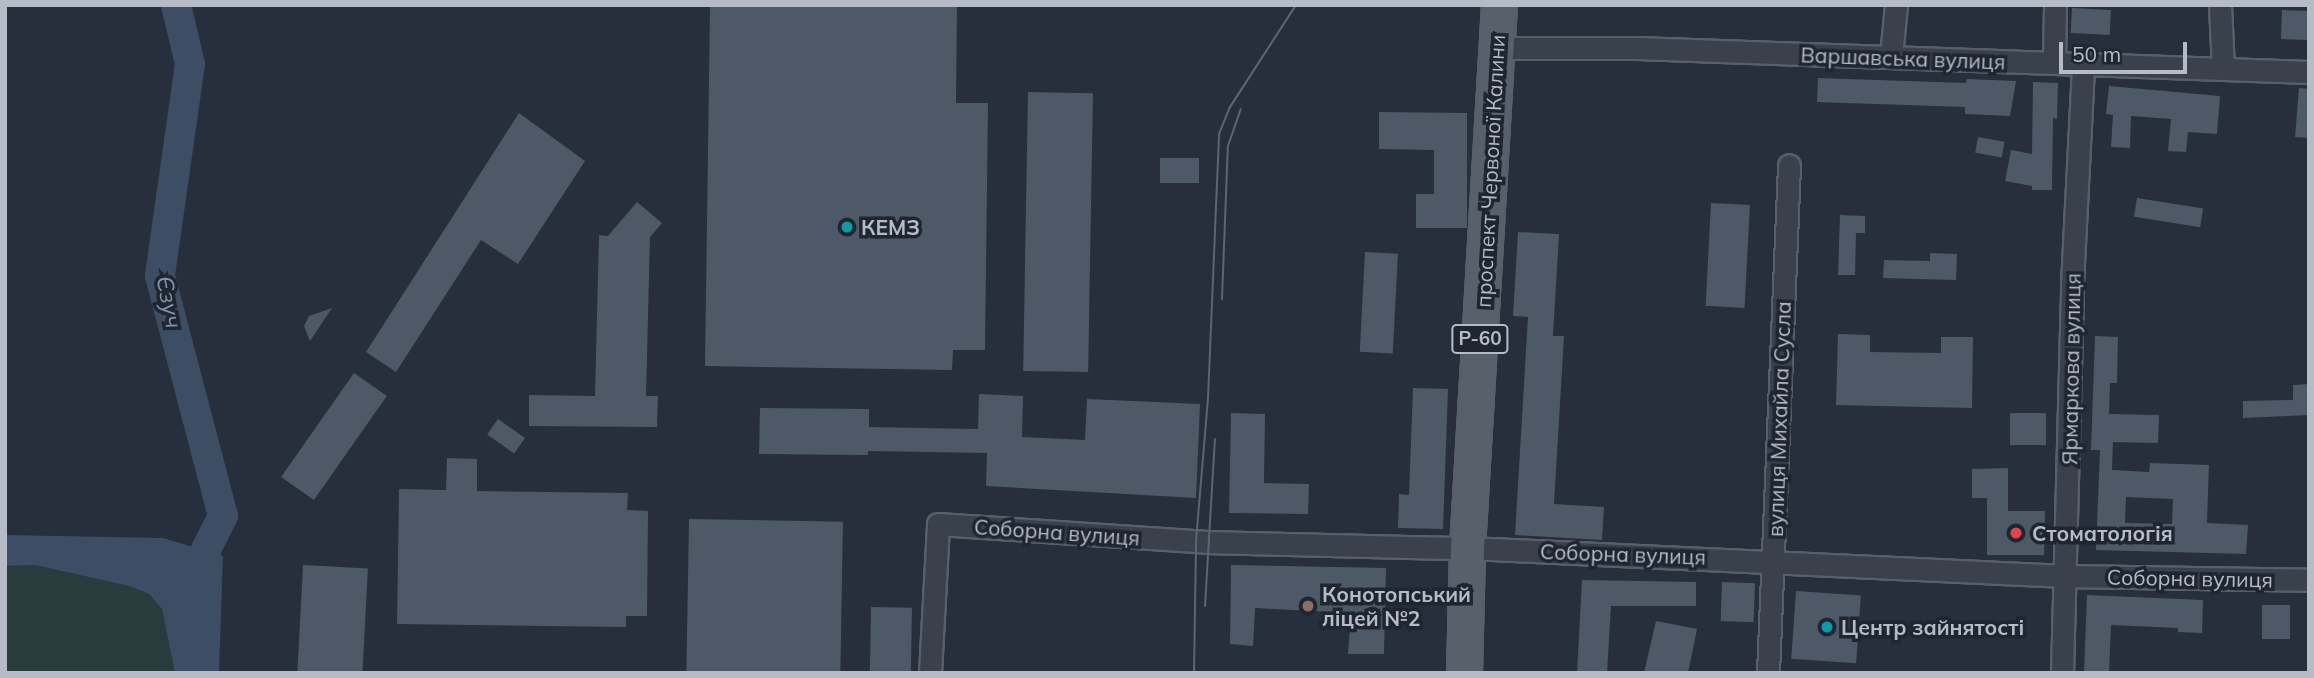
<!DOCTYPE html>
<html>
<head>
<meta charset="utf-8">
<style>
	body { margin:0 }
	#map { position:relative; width:2314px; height:678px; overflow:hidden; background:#262f3b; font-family:Mulish,sans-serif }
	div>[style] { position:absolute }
	.green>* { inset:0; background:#293c3d }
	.water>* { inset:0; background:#3d4d63 }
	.river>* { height:30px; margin:-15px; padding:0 15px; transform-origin:15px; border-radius:15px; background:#3d4d63 }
	.building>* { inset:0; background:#4e5967; transform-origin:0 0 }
	.roads { filter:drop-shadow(2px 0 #585f6a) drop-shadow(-2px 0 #585f6a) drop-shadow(0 2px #585f6a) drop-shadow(0 -2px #585f6a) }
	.street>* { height:21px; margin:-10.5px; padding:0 10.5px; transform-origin:10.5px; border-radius:10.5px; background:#3a414c }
	.primary>* { height:33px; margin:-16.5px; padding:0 16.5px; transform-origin:16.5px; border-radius:16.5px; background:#58606c }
	.tram>* { height:2px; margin:-1px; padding:0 1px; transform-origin:1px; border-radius:1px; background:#5c6572 }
	.dots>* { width:19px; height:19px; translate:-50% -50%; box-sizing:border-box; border:4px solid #1f2631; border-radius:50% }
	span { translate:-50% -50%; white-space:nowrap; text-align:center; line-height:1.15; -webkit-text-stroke:7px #1f2631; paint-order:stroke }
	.shield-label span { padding:2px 5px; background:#1f2631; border:2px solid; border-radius:5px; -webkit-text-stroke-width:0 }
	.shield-label { font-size:19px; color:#b5bcc7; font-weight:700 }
	.street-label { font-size:21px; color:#b5bcc7 }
	.poi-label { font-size:21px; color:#b5bcc7; font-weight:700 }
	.left { translate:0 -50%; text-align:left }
	.water-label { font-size:23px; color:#8093ac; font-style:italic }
	.frame { position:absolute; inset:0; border:7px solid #b5bcc7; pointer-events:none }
	.scale { position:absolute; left:2059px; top:42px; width:128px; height:32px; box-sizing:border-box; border:4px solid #b5bcc7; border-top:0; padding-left:9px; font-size:21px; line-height:24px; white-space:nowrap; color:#b5bcc7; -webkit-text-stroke:5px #1f2631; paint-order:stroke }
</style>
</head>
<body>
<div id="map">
	<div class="green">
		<div style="clip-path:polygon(35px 565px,129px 586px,149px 594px,162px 609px,175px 673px,5px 673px,5px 566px)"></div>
	</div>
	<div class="water">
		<div style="clip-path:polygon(5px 535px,163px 538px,223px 556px,219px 673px,175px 673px,162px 609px,149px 594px,129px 586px,35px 565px,5px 566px)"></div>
	</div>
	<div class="river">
		<div style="left:176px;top:5px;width:61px;rotate:76.7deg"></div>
		<div style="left:190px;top:64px;width:214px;rotate:98.1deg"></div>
		<div style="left:160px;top:276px;width:248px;rotate:75.3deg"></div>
		<div style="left:223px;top:516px;width:38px;rotate:117deg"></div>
		<div style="left:206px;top:550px;width:123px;rotate:93.3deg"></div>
	</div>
	<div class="building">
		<div style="clip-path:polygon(710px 5px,957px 5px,956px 103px,988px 103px,985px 350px,953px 350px,952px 370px,705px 366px)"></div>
		<div style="left:2072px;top:8px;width:39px;height:25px;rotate:3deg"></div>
		<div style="left:2282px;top:10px;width:27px;height:29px;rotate:2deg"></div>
		<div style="clip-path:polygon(1818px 78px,1966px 83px,1967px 79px,2016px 81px,2010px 116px,1965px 114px,1965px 107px,1817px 102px)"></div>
		<div style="clip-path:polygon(2033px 82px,2058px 83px,2057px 119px,2053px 118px,2052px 190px,2032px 190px,2032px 186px,2005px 181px,2011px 150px,2032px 154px)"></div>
		<div style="clip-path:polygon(2109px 86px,2220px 96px,2217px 134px,2188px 132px,2186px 152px,2168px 151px,2171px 119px,2131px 116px,2130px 148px,2111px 147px,2113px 115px,2106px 114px)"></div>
		<div style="clip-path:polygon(2299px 88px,2309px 89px,2309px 138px,2295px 137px)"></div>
		<div style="left:1028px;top:92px;width:65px;height:279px;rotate:1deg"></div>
		<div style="clip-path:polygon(1379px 112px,1467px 113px,1467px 228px,1416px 228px,1416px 194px,1434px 194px,1434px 150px,1379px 149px)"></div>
		<div style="clip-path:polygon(519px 113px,585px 161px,518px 264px,481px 240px,396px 372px,366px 352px)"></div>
		<div style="left:1978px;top:137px;width:27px;height:16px;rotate:10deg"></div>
		<div style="left:1160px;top:158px;width:39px;height:25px"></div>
		<div style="left:2137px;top:198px;width:67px;height:19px;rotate:9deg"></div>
		<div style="clip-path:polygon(637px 202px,662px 223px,650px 237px,646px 396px,658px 396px,657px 427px,529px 426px,529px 395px,595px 396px,599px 235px,608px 236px)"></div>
		<div style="left:1711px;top:203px;width:39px;height:103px;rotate:3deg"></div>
		<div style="clip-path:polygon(1840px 215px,1865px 216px,1865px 233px,1856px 233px,1855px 275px,1838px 275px)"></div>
		<div style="clip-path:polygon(1518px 232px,1559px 234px,1553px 336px,1564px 336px,1554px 504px,1604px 507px,1602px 540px,1515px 535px,1528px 317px,1513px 316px)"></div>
		<div style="left:1365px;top:252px;width:33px;height:100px;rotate:3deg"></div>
		<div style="clip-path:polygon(1930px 253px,1957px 254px,1956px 280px,1883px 278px,1884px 260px,1930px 261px)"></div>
		<div style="clip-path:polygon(332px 308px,310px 341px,304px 326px,309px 316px)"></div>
		<div style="clip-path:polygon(1838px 334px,1870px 335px,1870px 352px,1941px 353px,1941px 337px,1973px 337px,1972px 408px,1836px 405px)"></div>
		<div style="clip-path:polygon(evenodd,2095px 336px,2118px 337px,2117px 383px,2110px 383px,2109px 414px,2159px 415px,2158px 443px,2113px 442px,2112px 470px,2149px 472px,2150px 463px,2209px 465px,2207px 523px,2248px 525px,2246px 554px,2096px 550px,2100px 450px,2091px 450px,2095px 336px,2126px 497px,2173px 499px,2172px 524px,2125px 523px,2126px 497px)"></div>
		<div style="left:354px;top:373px;width:40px;height:127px;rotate:35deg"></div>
		<div style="clip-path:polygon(2309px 384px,2309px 415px,2243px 418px,2243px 401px,2293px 400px,2293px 385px)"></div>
		<div style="clip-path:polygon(1413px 388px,1448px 389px,1443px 529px,1398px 528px,1399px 494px,1409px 495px)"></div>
		<div style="clip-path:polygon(979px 394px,1023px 396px,1022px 437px,1085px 440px,1087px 399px,1200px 404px,1196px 498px,986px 486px,987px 453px,868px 451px,868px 455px,759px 454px,760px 408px,869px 409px,869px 427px,978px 429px)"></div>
		<div style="clip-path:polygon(1231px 413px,1265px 414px,1264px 483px,1309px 484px,1308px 514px,1229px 513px)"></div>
		<div style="left:2010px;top:413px;width:36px;height:32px"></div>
		<div style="left:498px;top:419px;width:33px;height:19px;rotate:35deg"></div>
		<div style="clip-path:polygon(447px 458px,477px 459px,477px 491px,628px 493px,627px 510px,648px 511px,647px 616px,626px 616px,626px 627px,397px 624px,399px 489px,446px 490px)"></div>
		<div style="clip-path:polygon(2008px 468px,2008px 511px,2045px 511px,2044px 555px,1987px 555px,1987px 498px,1972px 498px,1972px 469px)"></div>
		<div style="left:689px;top:519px;width:154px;height:154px;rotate:1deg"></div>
		<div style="left:303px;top:565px;width:65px;height:108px;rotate:3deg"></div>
		<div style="clip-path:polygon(1231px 565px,1386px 568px,1384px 654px,1348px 654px,1351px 613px,1255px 608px,1253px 646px,1230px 644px)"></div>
		<div style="clip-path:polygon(1582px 580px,1696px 582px,1696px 606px,1611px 606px,1607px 673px,1577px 673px)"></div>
		<div style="left:1722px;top:582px;width:33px;height:39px;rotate:2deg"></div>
		<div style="left:1796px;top:591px;width:65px;height:68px;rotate:4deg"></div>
		<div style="clip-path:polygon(2087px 595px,2203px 600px,2202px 633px,2178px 632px,2178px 628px,2111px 625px,2109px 673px,2084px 673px)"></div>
		<div style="left:2262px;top:605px;width:28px;height:34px"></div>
		<div style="left:871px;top:607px;width:41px;height:66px;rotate:1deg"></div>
		<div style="clip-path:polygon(1656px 621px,1697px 629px,1688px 673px,1644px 673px)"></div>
	</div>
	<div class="roads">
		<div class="street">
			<div style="left:2220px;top:5px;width:63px;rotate:87.3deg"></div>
			<div style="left:1498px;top:48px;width:139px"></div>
			<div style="left:1637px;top:48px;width:672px;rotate:2.05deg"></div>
			<div style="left:1891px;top:56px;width:51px;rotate:-84.4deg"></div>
			<div style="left:2054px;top:63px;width:58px;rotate:-89deg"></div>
			<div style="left:930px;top:673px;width:149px;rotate:-86.9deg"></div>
			<div style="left:938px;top:524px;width:270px;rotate:3.8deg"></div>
			<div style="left:1207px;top:542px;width:284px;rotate:1.4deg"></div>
			<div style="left:1491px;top:549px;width:576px;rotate:2.69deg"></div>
			<div style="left:2066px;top:576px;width:243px;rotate:0.9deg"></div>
			<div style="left:1768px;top:673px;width:508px;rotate:-87.63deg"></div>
			<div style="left:2062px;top:673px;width:389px;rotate:-88.5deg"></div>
			<div style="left:2072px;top:284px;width:219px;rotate:-87.1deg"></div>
		</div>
		<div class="primary">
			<div style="left:1464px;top:673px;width:125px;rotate:-88.6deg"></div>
			<div style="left:1467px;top:548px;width:544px;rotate:-86.63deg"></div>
		</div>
	</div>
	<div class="tram">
		<div style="left:1222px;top:299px;width:153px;rotate:-87.8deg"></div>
		<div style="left:1228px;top:146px;width:39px;rotate:-71deg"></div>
		<div style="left:1205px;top:606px;width:167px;rotate:-86.6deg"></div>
		<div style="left:1194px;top:673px;width:132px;rotate:-89.1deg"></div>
		<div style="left:1196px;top:541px;width:144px;rotate:-85.2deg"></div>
		<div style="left:1208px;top:398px;width:264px;rotate:-87.6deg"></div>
		<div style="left:1219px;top:134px;width:29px;rotate:-68deg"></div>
		<div style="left:1230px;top:107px;width:121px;rotate:-57.1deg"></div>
	</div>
	<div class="dots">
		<div style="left:847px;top:227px;background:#0f9aa8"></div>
		<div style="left:2016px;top:533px;background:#e0444e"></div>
		<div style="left:1308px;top:606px;background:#8d6e63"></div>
		<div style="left:1827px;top:627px;background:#0f9aa8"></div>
	</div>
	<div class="shield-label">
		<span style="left:1480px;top:339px">Р-60</span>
	</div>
	<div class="street-label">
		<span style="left:1903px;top:58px;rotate:2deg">Варшавська вулиця</span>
		<span style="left:1490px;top:171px;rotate:-87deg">проспект Червоної Калини</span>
		<span style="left:2071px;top:369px;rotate:-89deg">Ярмаркова вулиця</span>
		<span style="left:1779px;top:419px;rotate:-88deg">вулиця Михайла Сусла</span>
		<span style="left:1057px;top:532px;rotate:4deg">Соборна вулиця</span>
		<span style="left:1623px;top:554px;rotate:2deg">Соборна вулиця</span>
		<span style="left:2190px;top:578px;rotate:1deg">Соборна вулиця</span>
	</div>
	<div class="poi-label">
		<span class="left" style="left:861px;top:227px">КЕМЗ</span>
		<span class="left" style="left:2032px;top:533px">Стоматологія</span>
		<span class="left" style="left:1322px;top:606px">Конотопський<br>ліцей №2</span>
		<span class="left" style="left:1841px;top:627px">Центр зайнятості</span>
	</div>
	<div class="water-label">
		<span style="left:169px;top:302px;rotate:79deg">Єзуч</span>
	</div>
	<div class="frame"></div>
	<div class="scale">50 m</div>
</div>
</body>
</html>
